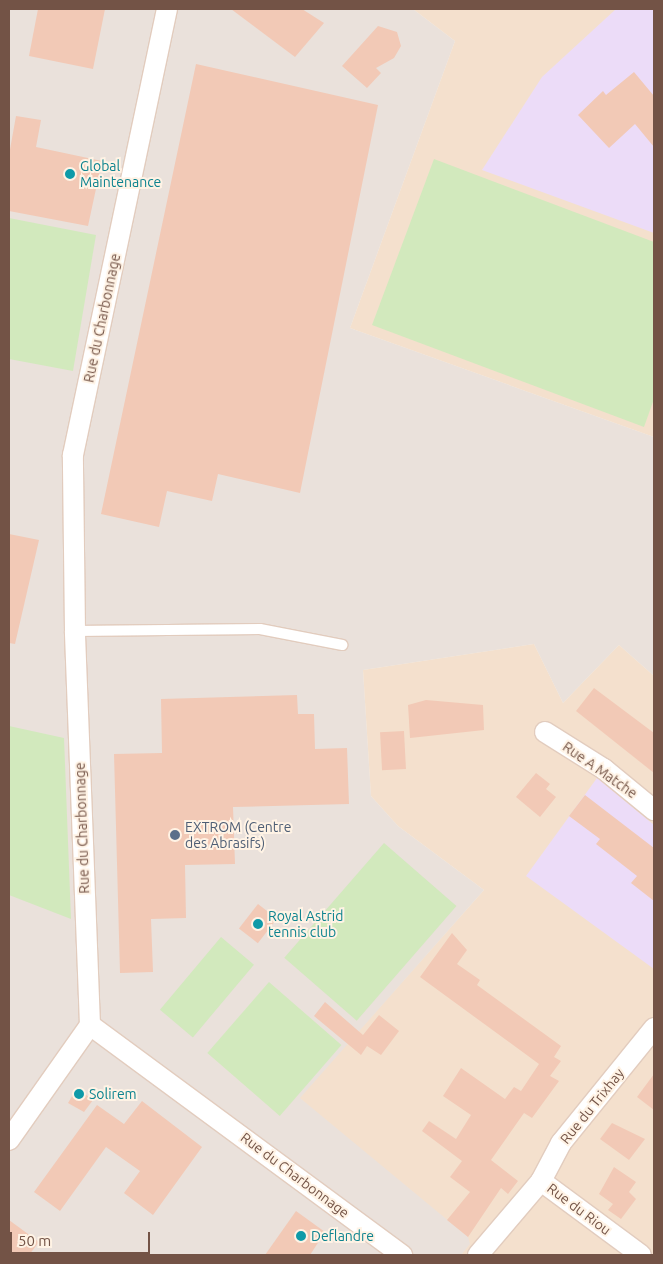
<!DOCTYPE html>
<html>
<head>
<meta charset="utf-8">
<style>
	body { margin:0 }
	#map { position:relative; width:663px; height:1264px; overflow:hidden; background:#fcefdf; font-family:Ubuntu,sans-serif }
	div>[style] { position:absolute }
	.residential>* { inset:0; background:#f4e0cd }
	.industrial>* { inset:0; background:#eae1db }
	.education>* { inset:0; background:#ecdcf8 }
	.green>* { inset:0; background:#d2e9bd; transform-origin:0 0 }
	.building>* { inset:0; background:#f2c9b6; transform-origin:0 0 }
	.roads { filter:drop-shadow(1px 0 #e2ccbe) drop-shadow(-1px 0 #e2ccbe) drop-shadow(0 1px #e2ccbe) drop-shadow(0 -1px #e2ccbe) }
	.service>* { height:10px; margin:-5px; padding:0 5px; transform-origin:5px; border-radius:5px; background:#fff }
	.minor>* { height:20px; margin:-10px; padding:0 10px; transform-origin:10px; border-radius:10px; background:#fff }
	.dots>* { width:14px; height:14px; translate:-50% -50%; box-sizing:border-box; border:2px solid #fff3e5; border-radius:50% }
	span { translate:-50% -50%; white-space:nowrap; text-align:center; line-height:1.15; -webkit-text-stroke:4px #fff3e5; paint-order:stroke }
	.culture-label { font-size:14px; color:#0d838f }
	.left { translate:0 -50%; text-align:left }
	.street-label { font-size:14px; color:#735346 }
	.service-label { font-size:14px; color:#4e5e75 }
	.frame { position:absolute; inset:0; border:10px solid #735346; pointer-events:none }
	.scale { position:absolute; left:10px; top:1232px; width:140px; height:22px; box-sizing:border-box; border:2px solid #735346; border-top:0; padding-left:6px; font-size:15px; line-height:18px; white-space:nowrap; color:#735346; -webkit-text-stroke:4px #fff3e5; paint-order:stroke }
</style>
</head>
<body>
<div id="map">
	<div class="residential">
		<div style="clip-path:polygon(413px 9px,654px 9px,654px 437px,350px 328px,455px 41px)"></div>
		<div style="clip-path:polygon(534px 644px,563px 703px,619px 645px,654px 676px,654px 1255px,461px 1255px,469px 1244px,447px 1221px,299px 1098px,484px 890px,398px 826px,371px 796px,363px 670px)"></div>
	</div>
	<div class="industrial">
		<div style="clip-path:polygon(9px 9px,413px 9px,455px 41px,350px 328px,654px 437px,654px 676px,619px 645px,563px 703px,534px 644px,363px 670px,371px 796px,398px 826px,484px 890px,300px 1098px,468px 1237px,470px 1244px,461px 1255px,9px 1255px)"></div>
	</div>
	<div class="education">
		<div style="clip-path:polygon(616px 9px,654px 9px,654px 233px,482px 170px,542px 77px)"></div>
		<div style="clip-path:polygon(597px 778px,654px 825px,654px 969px,526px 876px)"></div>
	</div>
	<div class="green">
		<div style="clip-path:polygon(434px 159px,654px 242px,654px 399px,644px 427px,372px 325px)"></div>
		<div style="clip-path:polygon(9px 218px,96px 235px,73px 371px,9px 359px)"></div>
		<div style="clip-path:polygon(9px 726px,64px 738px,71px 919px,9px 895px)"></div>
		<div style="left:384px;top:843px;width:96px;height:152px;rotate:41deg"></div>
		<div style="left:221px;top:937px;width:43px;height:95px;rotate:40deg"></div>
		<div style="left:269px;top:982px;width:96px;height:94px;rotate:41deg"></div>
	</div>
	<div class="building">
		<div style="clip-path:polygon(38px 9px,105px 9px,93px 69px,29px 56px)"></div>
		<div style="clip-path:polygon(231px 9px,302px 9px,324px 23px,295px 57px)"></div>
		<div style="clip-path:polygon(378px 26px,397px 32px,401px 46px,394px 58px,376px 68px,381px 73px,367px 88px,342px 66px)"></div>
		<div style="clip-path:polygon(196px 64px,378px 105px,300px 493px,218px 474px,212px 501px,167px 491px,159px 527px,101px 514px)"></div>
		<div style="clip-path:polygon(634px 72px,654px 96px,654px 147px,635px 124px,609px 148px,578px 115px,603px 91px,606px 95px)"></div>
		<div style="clip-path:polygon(16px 116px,41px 120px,36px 147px,102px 161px,88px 226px,9px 211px,9px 155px)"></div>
		<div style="clip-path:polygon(9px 534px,39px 540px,15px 644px,9px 643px)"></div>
		<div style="clip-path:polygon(594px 688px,654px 733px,654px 773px,576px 711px)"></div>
		<div style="clip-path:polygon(297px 695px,298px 714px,314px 714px,315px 749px,347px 748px,349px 804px,233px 807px,235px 864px,185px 865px,186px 918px,151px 919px,153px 972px,120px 973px,114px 754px,162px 753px,161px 699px)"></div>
		<div style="clip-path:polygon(426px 700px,483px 705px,484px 730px,410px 738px,408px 705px)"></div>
		<div style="left:404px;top:731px;width:38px;height:24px;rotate:87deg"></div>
		<div style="clip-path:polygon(536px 773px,550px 784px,546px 789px,556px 797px,540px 817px,516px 797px)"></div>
		<div style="clip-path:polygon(585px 795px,654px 848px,654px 901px,631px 883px,637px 876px,596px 844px,600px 839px,569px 816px)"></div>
		<div style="left:258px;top:904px;width:24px;height:31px;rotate:38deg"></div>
		<div style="clip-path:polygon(452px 933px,467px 950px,457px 964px,480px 980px,477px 985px,561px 1046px,554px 1057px,561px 1061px,550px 1076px,559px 1081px,532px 1118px,524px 1113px,491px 1160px,518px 1181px,508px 1194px,501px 1188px,468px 1237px,447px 1220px,470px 1192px,450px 1177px,462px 1161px,422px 1131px,429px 1121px,456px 1139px,471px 1115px,443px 1096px,461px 1068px,505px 1099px,514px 1087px,521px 1091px,539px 1064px,420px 977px)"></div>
		<div style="clip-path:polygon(325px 1002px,363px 1035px,379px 1015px,399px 1031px,381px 1055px,367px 1046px,361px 1055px,314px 1016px)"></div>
		<div style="clip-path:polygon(654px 1074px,654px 1110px,637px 1097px)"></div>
		<div style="clip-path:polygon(77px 1088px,93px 1100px,84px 1112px,68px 1103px)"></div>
		<div style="clip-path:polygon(142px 1101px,202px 1147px,153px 1215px,124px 1193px,140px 1171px,106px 1147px,60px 1211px,34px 1192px,97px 1105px,124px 1124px)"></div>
		<div style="clip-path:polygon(612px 1123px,645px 1139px,629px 1160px,600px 1139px)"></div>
		<div style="clip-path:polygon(614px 1167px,636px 1182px,629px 1192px,636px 1199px,621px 1219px,608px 1210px,613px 1204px,599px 1194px)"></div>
		<div style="clip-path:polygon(296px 1211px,325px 1232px,310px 1255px,265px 1255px)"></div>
		<div style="clip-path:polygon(9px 1220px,39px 1242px,29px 1255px,9px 1255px)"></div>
	</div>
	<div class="roads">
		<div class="service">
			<div style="left:75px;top:631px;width:185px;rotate:-0.6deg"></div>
			<div style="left:260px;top:629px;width:84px;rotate:11deg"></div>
		</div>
		<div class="minor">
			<div style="left:545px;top:732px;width:70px;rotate:32.1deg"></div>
			<div style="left:604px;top:769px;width:65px;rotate:39.4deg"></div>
			<div style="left:90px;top:1025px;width:388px;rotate:36.4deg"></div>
			<div style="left:9px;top:1140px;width:141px;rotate:-54.8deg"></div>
			<div style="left:90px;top:1025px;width:394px;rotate:-92.2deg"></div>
			<div style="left:75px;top:631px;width:176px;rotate:-90.7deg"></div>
			<div style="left:73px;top:455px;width:456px;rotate:-78.1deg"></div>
			<div style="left:541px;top:1181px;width:124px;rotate:36.5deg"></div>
			<div style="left:478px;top:1255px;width:97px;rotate:-49.6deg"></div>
			<div style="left:541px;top:1181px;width:43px;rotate:-62.2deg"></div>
			<div style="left:561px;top:1143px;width:148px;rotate:-51deg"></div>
		</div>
	</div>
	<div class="dots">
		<div style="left:70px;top:174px;background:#0f9aa8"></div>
		<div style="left:175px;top:835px;background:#5c6f8a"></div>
		<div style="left:258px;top:924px;background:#0f9aa8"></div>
		<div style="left:79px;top:1094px;background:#0f9aa8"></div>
		<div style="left:301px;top:1236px;background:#0f9aa8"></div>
	</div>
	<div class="culture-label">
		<span class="left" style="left:80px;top:174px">Global<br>Maintenance</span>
		<span class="left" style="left:268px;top:924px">Royal Astrid<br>tennis club</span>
		<span class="left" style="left:89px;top:1094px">Solirem</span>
		<span class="left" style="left:311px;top:1236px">Deflandre</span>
	</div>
	<div class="street-label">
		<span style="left:102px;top:318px;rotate:-78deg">Rue du Charbonnage</span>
		<span style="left:600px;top:770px;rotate:35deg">Rue A Matche</span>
		<span style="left:82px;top:828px;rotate:-92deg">Rue du Charbonnage</span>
		<span style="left:592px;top:1106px;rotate:-51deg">Rue du Trixhay</span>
		<span style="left:295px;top:1175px;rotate:37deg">Rue du Charbonnage</span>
		<span style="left:579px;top:1209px;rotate:37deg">Rue du Riou</span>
	</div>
	<div class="service-label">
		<span class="left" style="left:185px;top:835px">EXTROM (Centre<br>des Abrasifs)</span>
	</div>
	<div class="frame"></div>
	<div class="scale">50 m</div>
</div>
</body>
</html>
